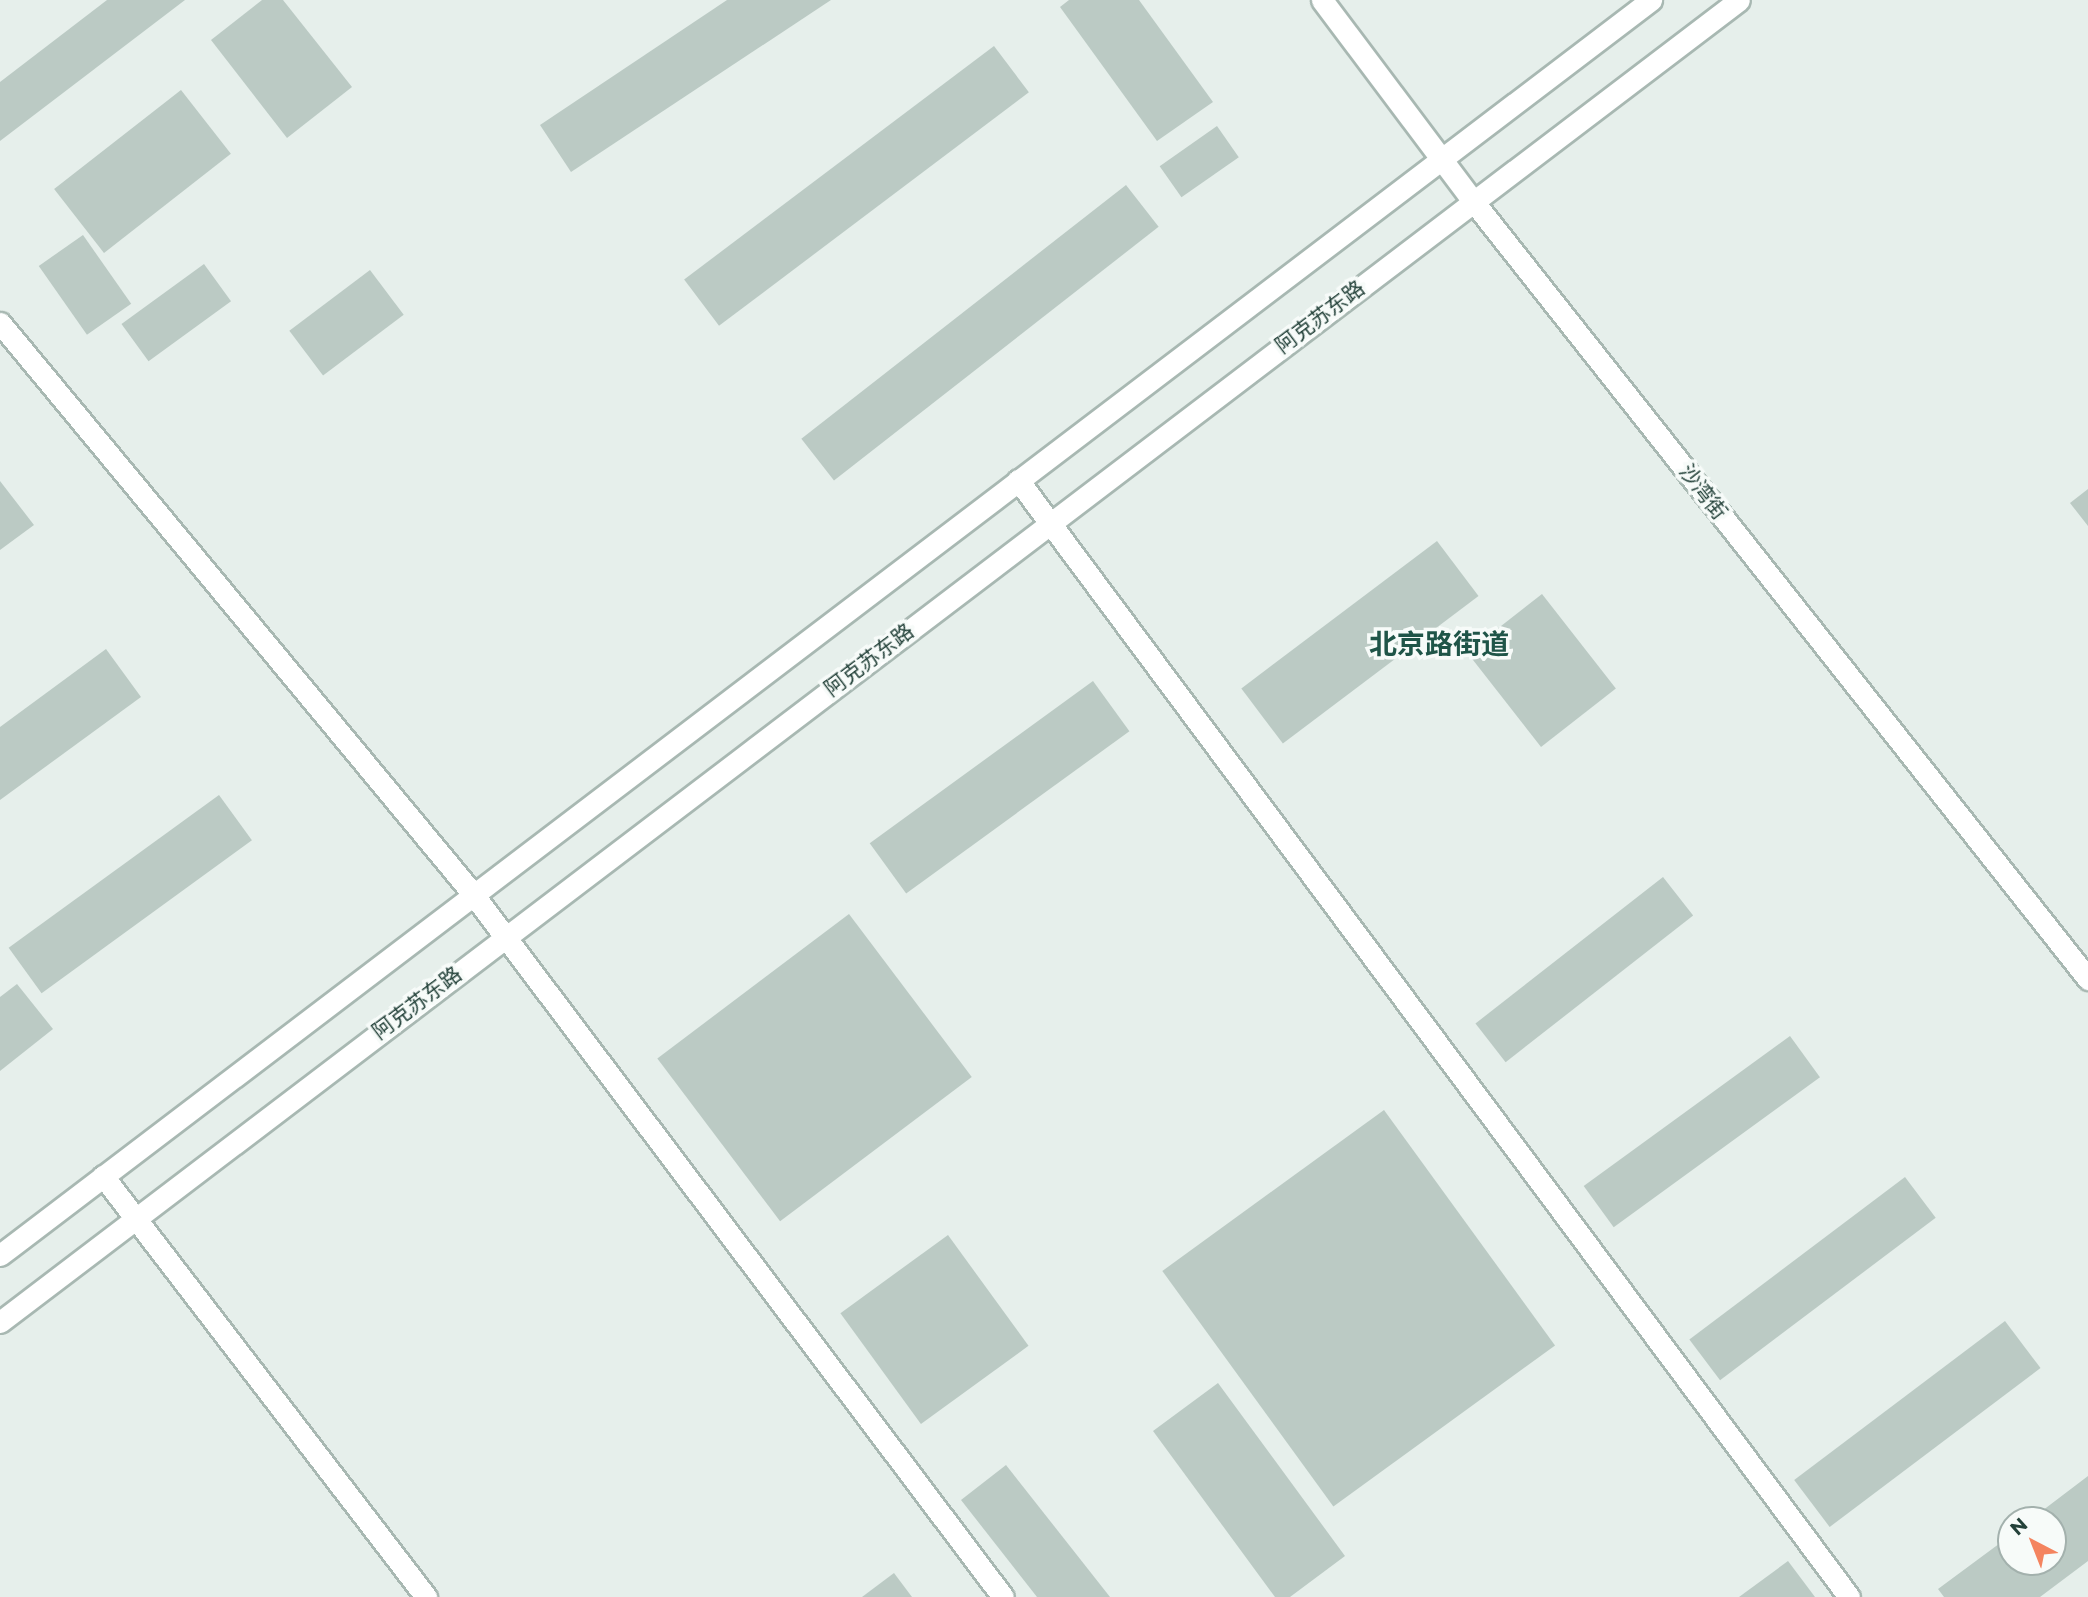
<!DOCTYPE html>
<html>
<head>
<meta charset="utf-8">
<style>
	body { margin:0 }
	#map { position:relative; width:2088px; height:1597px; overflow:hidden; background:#e6efeb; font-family:Montserrat,"Noto Sans SC",sans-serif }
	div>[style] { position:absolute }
	.building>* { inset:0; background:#bbcac4; transform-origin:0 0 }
	.roads { filter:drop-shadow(2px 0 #a8b8b2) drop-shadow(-2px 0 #a8b8b2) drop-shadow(0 2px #a8b8b2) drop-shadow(0 -2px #a8b8b2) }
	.street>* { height:21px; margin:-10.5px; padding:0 10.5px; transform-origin:10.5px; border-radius:10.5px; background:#fff }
	.secondary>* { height:21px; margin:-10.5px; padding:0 10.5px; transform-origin:10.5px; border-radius:10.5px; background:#fff }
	span { translate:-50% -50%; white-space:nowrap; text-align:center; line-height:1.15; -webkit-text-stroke:7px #f7fbf9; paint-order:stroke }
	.street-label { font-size:21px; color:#24423a }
	.district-label { font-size:28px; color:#1f5548; font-weight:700 }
	.north { position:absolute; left:1997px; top:1506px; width:70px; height:70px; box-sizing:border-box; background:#f7fbf9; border:2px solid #a3b1ad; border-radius:50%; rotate:318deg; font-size:19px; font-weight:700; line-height:28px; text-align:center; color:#24423a }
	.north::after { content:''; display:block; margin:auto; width:24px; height:32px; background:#f4845f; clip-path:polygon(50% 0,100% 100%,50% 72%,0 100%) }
</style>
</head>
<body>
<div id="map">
	<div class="building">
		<div style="clip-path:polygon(107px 0,185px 0,0 141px,0 82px)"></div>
		<div style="clip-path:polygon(262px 0,283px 0,352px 87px,287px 138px,211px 40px)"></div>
		<div style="clip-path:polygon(727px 0,831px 0,571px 172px,540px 125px)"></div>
		<div style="clip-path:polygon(1069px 0,1139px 0,1213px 102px,1157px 141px,1060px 7px)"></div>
		<div style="left:994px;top:46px;width:58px;height:388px;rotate:53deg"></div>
		<div style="left:181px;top:90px;width:81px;height:161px;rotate:52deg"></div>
		<div style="left:1217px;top:126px;width:38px;height:70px;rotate:55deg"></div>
		<div style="left:1126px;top:185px;width:53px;height:412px;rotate:52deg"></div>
		<div style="left:83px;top:235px;width:84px;height:54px;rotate:55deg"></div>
		<div style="left:204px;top:264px;width:46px;height:102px;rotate:54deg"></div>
		<div style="left:370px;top:270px;width:56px;height:101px;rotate:53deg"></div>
		<div style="clip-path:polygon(0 481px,34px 525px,0 550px)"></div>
		<div style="clip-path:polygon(2088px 489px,2088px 526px,2070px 503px)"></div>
		<div style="left:1437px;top:541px;width:69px;height:245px;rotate:53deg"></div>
		<div style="left:1542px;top:594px;width:120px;height:95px;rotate:52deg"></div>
		<div style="clip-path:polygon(106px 649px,141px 697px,0 800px,0 727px)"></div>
		<div style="left:1093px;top:681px;width:62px;height:276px;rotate:54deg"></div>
		<div style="left:219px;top:795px;width:56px;height:260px;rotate:54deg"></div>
		<div style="left:1663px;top:877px;width:49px;height:238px;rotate:52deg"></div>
		<div style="left:849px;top:914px;width:204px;height:240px;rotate:53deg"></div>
		<div style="clip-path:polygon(17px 984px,53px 1029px,0 1071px,0 997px)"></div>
		<div style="left:1790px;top:1036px;width:51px;height:255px;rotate:54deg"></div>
		<div style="left:1384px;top:1110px;width:291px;height:274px;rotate:54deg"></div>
		<div style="left:1905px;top:1177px;width:51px;height:270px;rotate:53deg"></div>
		<div style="left:948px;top:1235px;width:137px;height:133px;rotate:54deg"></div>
		<div style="left:2005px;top:1321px;width:59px;height:264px;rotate:53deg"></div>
		<div style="clip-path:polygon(1218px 1383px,1345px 1556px,1290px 1597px,1275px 1597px,1153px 1431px)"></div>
		<div style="clip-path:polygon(1006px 1465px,1110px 1597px,1037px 1597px,961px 1500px)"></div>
		<div style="clip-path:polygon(2088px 1476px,2088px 1561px,2040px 1597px,1944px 1597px,1938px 1589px,2011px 1535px,2011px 1562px,2053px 1562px,2053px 1520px,2030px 1520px)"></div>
		<div style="clip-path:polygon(1788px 1561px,1815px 1597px,1739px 1597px)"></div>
		<div style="clip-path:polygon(894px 1573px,912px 1597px,862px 1597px)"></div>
	</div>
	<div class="roads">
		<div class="street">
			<div style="left:0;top:323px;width:741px;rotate:50.36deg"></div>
			<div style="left:473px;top:894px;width:880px;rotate:52.99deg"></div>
			<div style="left:1018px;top:480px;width:1392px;rotate:53.35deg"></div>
			<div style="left:103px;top:1176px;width:531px;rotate:52.5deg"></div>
		</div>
		<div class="secondary">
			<div style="left:1322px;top:0;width:251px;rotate:53.1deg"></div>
			<div style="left:1473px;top:201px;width:992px;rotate:51.67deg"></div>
			<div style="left:0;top:1255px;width:2074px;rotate:-37.24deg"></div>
			<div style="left:0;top:1322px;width:2184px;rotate:-37.24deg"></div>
		</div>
	</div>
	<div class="street-label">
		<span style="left:1320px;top:317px;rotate:-37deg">阿克苏东路</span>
		<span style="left:1703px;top:492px;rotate:52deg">沙湾街</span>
		<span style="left:869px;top:660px;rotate:-37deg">阿克苏东路</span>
		<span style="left:417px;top:1003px;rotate:-37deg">阿克苏东路</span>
	</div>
	<div class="district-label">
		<span style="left:1439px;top:644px">北京路街道</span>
	</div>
	<div class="north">N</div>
</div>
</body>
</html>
